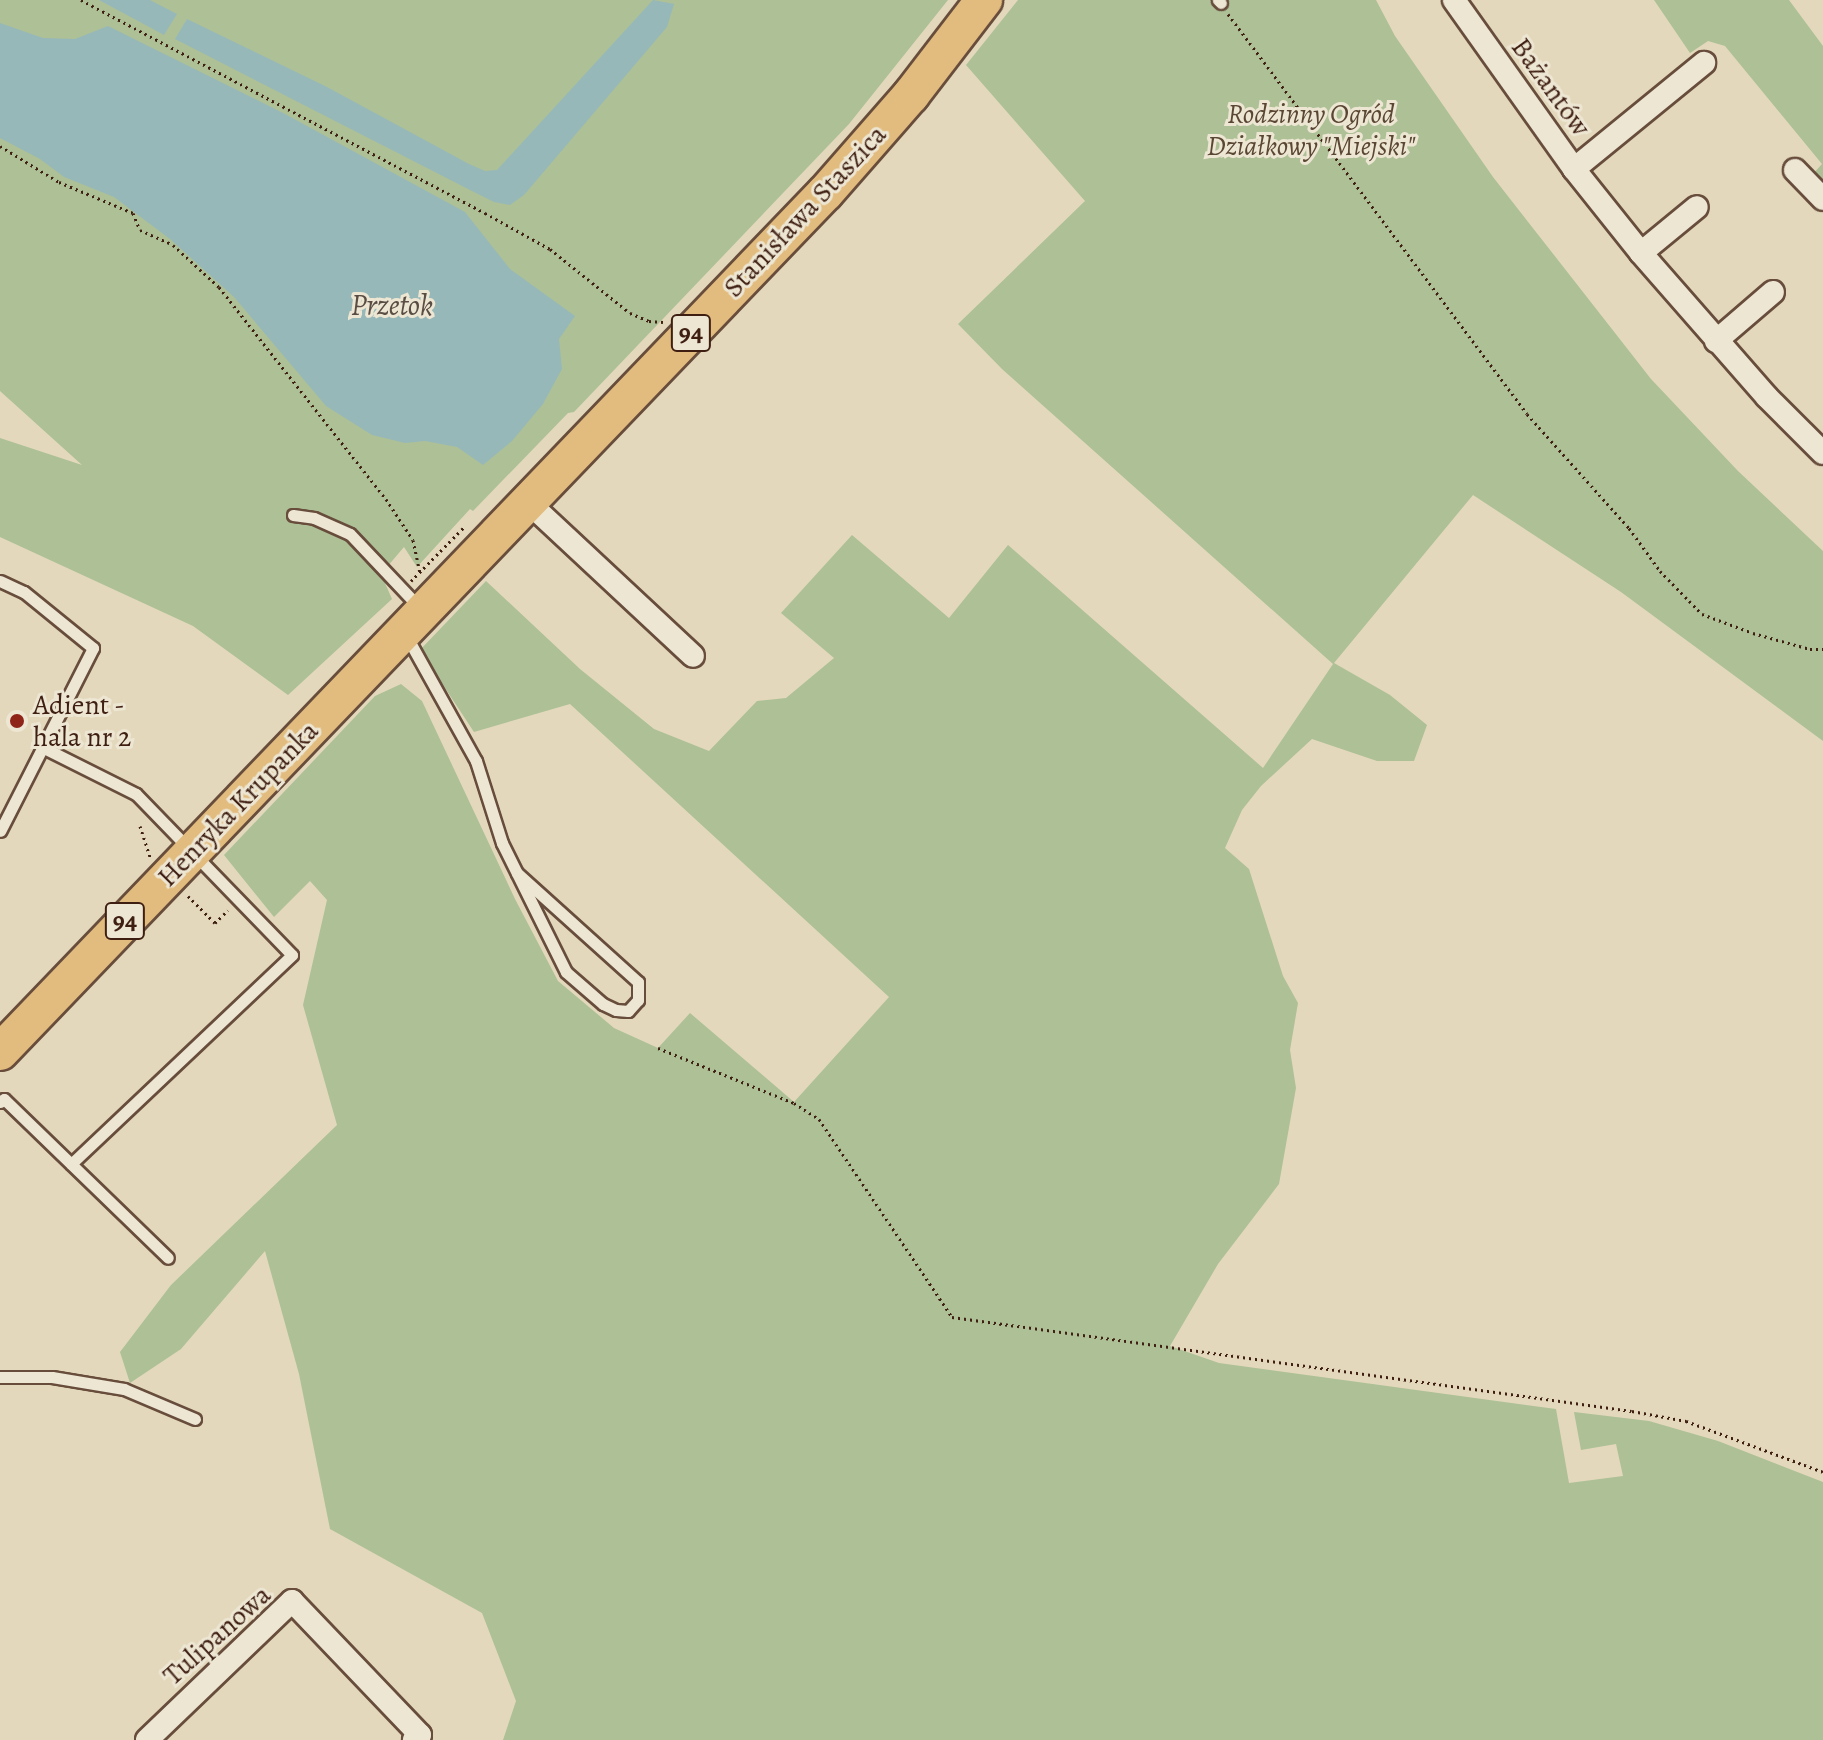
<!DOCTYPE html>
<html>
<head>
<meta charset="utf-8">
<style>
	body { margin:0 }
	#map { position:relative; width:1823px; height:1740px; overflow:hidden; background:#e3d8bb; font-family:Alegreya,serif }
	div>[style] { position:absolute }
	.green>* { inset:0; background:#adc096 }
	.water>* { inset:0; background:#97b8b9 }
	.path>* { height:3px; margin-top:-1.5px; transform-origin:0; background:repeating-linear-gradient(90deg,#3f1f12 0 2px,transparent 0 6px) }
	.roads { filter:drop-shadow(2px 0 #684d3c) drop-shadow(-2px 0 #684d3c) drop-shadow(0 2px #684d3c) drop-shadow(0 -2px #684d3c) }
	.lane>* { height:11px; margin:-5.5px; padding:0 5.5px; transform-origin:5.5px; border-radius:5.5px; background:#ede6d3 }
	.street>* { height:22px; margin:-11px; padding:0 11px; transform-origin:11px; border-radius:11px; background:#ede6d3 }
	.primary>* { height:36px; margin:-18px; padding:0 18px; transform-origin:18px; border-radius:18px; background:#e2bc7e }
	.dots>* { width:22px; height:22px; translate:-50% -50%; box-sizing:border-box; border:4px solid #ede6d3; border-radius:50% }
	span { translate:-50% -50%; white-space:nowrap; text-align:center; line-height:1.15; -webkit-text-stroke:6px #ede6d3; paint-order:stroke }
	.shield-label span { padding:2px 6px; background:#ede6d3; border:2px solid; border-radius:6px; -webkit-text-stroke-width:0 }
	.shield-label { font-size:26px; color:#3f1f12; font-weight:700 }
	.street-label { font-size:28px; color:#3f1f12 }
	.park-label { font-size:28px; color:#5a4733; font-style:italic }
	.poi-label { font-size:28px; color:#3f1f12 }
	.left { translate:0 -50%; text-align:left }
	.water-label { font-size:30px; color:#594d44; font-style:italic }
</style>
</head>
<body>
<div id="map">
	<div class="green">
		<div style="clip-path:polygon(0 0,948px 0,849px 124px,574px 412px,568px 413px,473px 511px,470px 509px,417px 567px,404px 547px,381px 574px,392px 599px,288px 695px,193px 626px,0 537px,0 438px,82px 465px,0 391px)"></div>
		<div style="clip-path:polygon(960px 0,966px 0,879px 109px,878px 104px)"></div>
		<div style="clip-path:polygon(1018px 0,1376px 0,1395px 36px,1493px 177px,1651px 379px,1738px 471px,1823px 551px,1823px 741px,1621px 592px,1473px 495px,1334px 663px,1390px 695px,1427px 725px,1414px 761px,1377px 761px,1312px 739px,1261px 786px,1242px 810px,1225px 848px,1249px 869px,1283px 976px,1298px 1003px,1290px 1050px,1296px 1088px,1279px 1184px,1218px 1264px,1170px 1346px,1219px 1363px,1556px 1409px,1569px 1483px,1623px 1476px,1616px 1444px,1581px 1450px,1574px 1412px,1649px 1421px,1718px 1441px,1823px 1482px,1823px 1740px,503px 1740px,516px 1701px,482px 1613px,330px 1529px,299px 1374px,265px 1251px,181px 1349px,130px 1383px,120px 1352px,171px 1285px,337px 1125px,303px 1005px,327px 900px,310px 881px,274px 917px,224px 855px,375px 696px,401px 684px,422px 701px,515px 899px,558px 981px,614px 1028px,658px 1048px,690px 1013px,794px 1102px,889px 997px,570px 704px,474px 732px,420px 650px,486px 581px,580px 669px,654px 729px,709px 751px,757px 701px,786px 698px,834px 658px,781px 613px,852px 535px,949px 618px,1008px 545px,1263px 768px,1333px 664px,1002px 369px,958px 324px,1085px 201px,966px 65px)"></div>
		<div style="clip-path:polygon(1654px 0,1789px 0,1823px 46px,1823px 186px,1812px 175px,1822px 164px,1725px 46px,1708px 41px,1690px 53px)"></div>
	</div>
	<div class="water">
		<div style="clip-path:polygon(99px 0,150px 0,177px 14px,164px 35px)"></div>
		<div style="clip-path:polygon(653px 0,674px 4px,667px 27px,524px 195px,510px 205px,494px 202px,470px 190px,175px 39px,187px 19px,327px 87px,469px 164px,485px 171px,497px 170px)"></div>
		<div style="clip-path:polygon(0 23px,43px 38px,75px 39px,108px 26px,285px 114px,465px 212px,510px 269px,575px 316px,559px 339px,562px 369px,543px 404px,512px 441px,483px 465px,457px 447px,425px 441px,405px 443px,372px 435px,326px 406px,234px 297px,170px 239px,114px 197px,64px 177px,40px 159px,0 138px)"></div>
	</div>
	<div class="path">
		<div style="left:81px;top:0;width:457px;rotate:27.8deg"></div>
		<div style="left:485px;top:213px;width:74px;rotate:29deg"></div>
		<div style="left:550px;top:249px;width:102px;rotate:38.7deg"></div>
		<div style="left:630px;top:313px;width:21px;rotate:23deg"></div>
		<div style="left:649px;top:321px;width:14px;rotate:4deg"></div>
		<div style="left:1228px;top:14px;width:499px;rotate:53.2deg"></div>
		<div style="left:1527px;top:414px;width:153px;rotate:48.2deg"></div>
		<div style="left:1629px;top:528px;width:53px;rotate:54.2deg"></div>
		<div style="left:1660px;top:571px;width:60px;rotate:45.7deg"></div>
		<div style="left:1702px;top:614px;width:54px;rotate:20.4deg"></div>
		<div style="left:1753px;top:633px;width:59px;rotate:15.7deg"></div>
		<div style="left:1810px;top:649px;width:13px"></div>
		<div style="left:0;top:146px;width:69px;rotate:31.4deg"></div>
		<div style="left:59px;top:182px;width:80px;rotate:22.7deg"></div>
		<div style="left:133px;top:213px;width:18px;rotate:68deg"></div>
		<div style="left:140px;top:230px;width:36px;rotate:24deg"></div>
		<div style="left:173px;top:245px;width:62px;rotate:42.4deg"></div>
		<div style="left:219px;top:287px;width:270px;rotate:51.8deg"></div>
		<div style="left:386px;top:499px;width:49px;rotate:56.6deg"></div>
		<div style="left:413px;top:540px;width:33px;rotate:78deg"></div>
		<div style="left:411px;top:581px;width:77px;rotate:-45.5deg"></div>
		<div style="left:140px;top:826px;width:33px;rotate:72deg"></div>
		<div style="left:188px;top:896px;width:38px;rotate:45deg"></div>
		<div style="left:215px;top:923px;width:18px;rotate:-45deg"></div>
		<div style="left:658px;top:1048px;width:147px;rotate:22deg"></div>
		<div style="left:794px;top:1103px;width:30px;rotate:33deg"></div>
		<div style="left:819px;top:1119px;width:239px;rotate:56.1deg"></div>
		<div style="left:952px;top:1317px;width:686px;rotate:7.87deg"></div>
		<div style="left:1632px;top:1411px;width:55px;rotate:10.5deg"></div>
		<div style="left:1686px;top:1421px;width:146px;rotate:20.4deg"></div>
	</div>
	<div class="roads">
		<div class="lane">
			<div style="left:1218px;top:0;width:4px;rotate:45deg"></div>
			<div style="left:293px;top:515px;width:21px;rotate:8deg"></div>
			<div style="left:314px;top:518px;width:39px;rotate:24deg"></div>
			<div style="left:350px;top:534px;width:102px;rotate:46.6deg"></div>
			<div style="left:0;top:581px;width:26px;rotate:25deg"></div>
			<div style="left:24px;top:592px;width:89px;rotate:39.1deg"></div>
			<div style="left:93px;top:648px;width:205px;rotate:116.9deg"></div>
			<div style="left:407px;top:637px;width:142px;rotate:60.9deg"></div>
			<div style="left:476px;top:761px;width:86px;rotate:72.4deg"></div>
			<div style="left:502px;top:843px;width:144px;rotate:63.6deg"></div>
			<div style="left:566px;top:972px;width:49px;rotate:40.9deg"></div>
			<div style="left:603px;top:1004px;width:14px;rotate:25deg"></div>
			<div style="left:616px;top:1010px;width:12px;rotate:5deg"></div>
			<div style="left:628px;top:1011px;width:15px;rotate:-48deg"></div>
			<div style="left:638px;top:1000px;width:18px;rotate:-90deg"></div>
			<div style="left:638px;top:982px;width:163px;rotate:-138deg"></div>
			<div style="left:42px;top:747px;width:105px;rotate:26.6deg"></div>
			<div style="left:136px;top:794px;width:224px;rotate:45.9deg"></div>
			<div style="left:292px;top:955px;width:304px;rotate:136.6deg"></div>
			<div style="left:0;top:1102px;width:5px;rotate:-37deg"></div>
			<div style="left:4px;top:1099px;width:228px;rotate:44.1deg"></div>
			<div style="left:0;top:1377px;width:52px"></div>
			<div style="left:52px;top:1377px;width:73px;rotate:9.5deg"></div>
			<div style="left:124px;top:1389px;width:77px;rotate:22.9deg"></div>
		</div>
		<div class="street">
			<div style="left:1454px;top:0;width:207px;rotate:54.6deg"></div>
			<div style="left:1574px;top:169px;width:107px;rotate:51.4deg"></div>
			<div style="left:1641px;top:253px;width:191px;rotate:48.8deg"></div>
			<div style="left:1767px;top:397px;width:79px;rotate:45deg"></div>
			<div style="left:1574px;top:169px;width:168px;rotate:-39.2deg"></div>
			<div style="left:1795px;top:170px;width:40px;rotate:46deg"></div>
			<div style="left:1641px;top:253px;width:72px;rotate:-39.4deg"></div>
			<div style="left:1716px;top:341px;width:75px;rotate:-40.7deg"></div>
			<div style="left:529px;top:503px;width:224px;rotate:43deg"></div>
			<div style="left:147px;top:1740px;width:201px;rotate:-43.8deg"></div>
			<div style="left:292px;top:1601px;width:185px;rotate:46.3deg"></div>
			<div style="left:420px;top:1735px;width:8px;rotate:140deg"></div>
		</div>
		<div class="primary">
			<div style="left:0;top:1052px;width:1192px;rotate:-46.16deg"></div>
			<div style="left:826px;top:192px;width:129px;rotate:-48.8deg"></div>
			<div style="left:911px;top:95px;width:120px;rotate:-52.5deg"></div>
		</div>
	</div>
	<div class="dots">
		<div style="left:17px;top:721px;background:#8f2418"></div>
	</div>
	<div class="shield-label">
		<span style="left:691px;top:333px">94</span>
		<span style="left:125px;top:921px">94</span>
	</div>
	<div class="street-label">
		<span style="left:1551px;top:87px;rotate:54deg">Bażantów</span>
		<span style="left:805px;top:211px;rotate:-47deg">Stanisława Staszica</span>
		<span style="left:238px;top:804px;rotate:-46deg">Henryka Krupanka</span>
		<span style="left:217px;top:1635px;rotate:-42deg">Tulipanowa</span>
	</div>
	<div class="park-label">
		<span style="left:1311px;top:130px">Rodzinny Ogród<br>Działkowy "Miejski"</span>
	</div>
	<div class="poi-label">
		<span class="left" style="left:33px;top:721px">Adient -<br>hala nr 2</span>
	</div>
	<div class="water-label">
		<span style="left:392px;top:305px">Przetok</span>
	</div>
</div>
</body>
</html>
